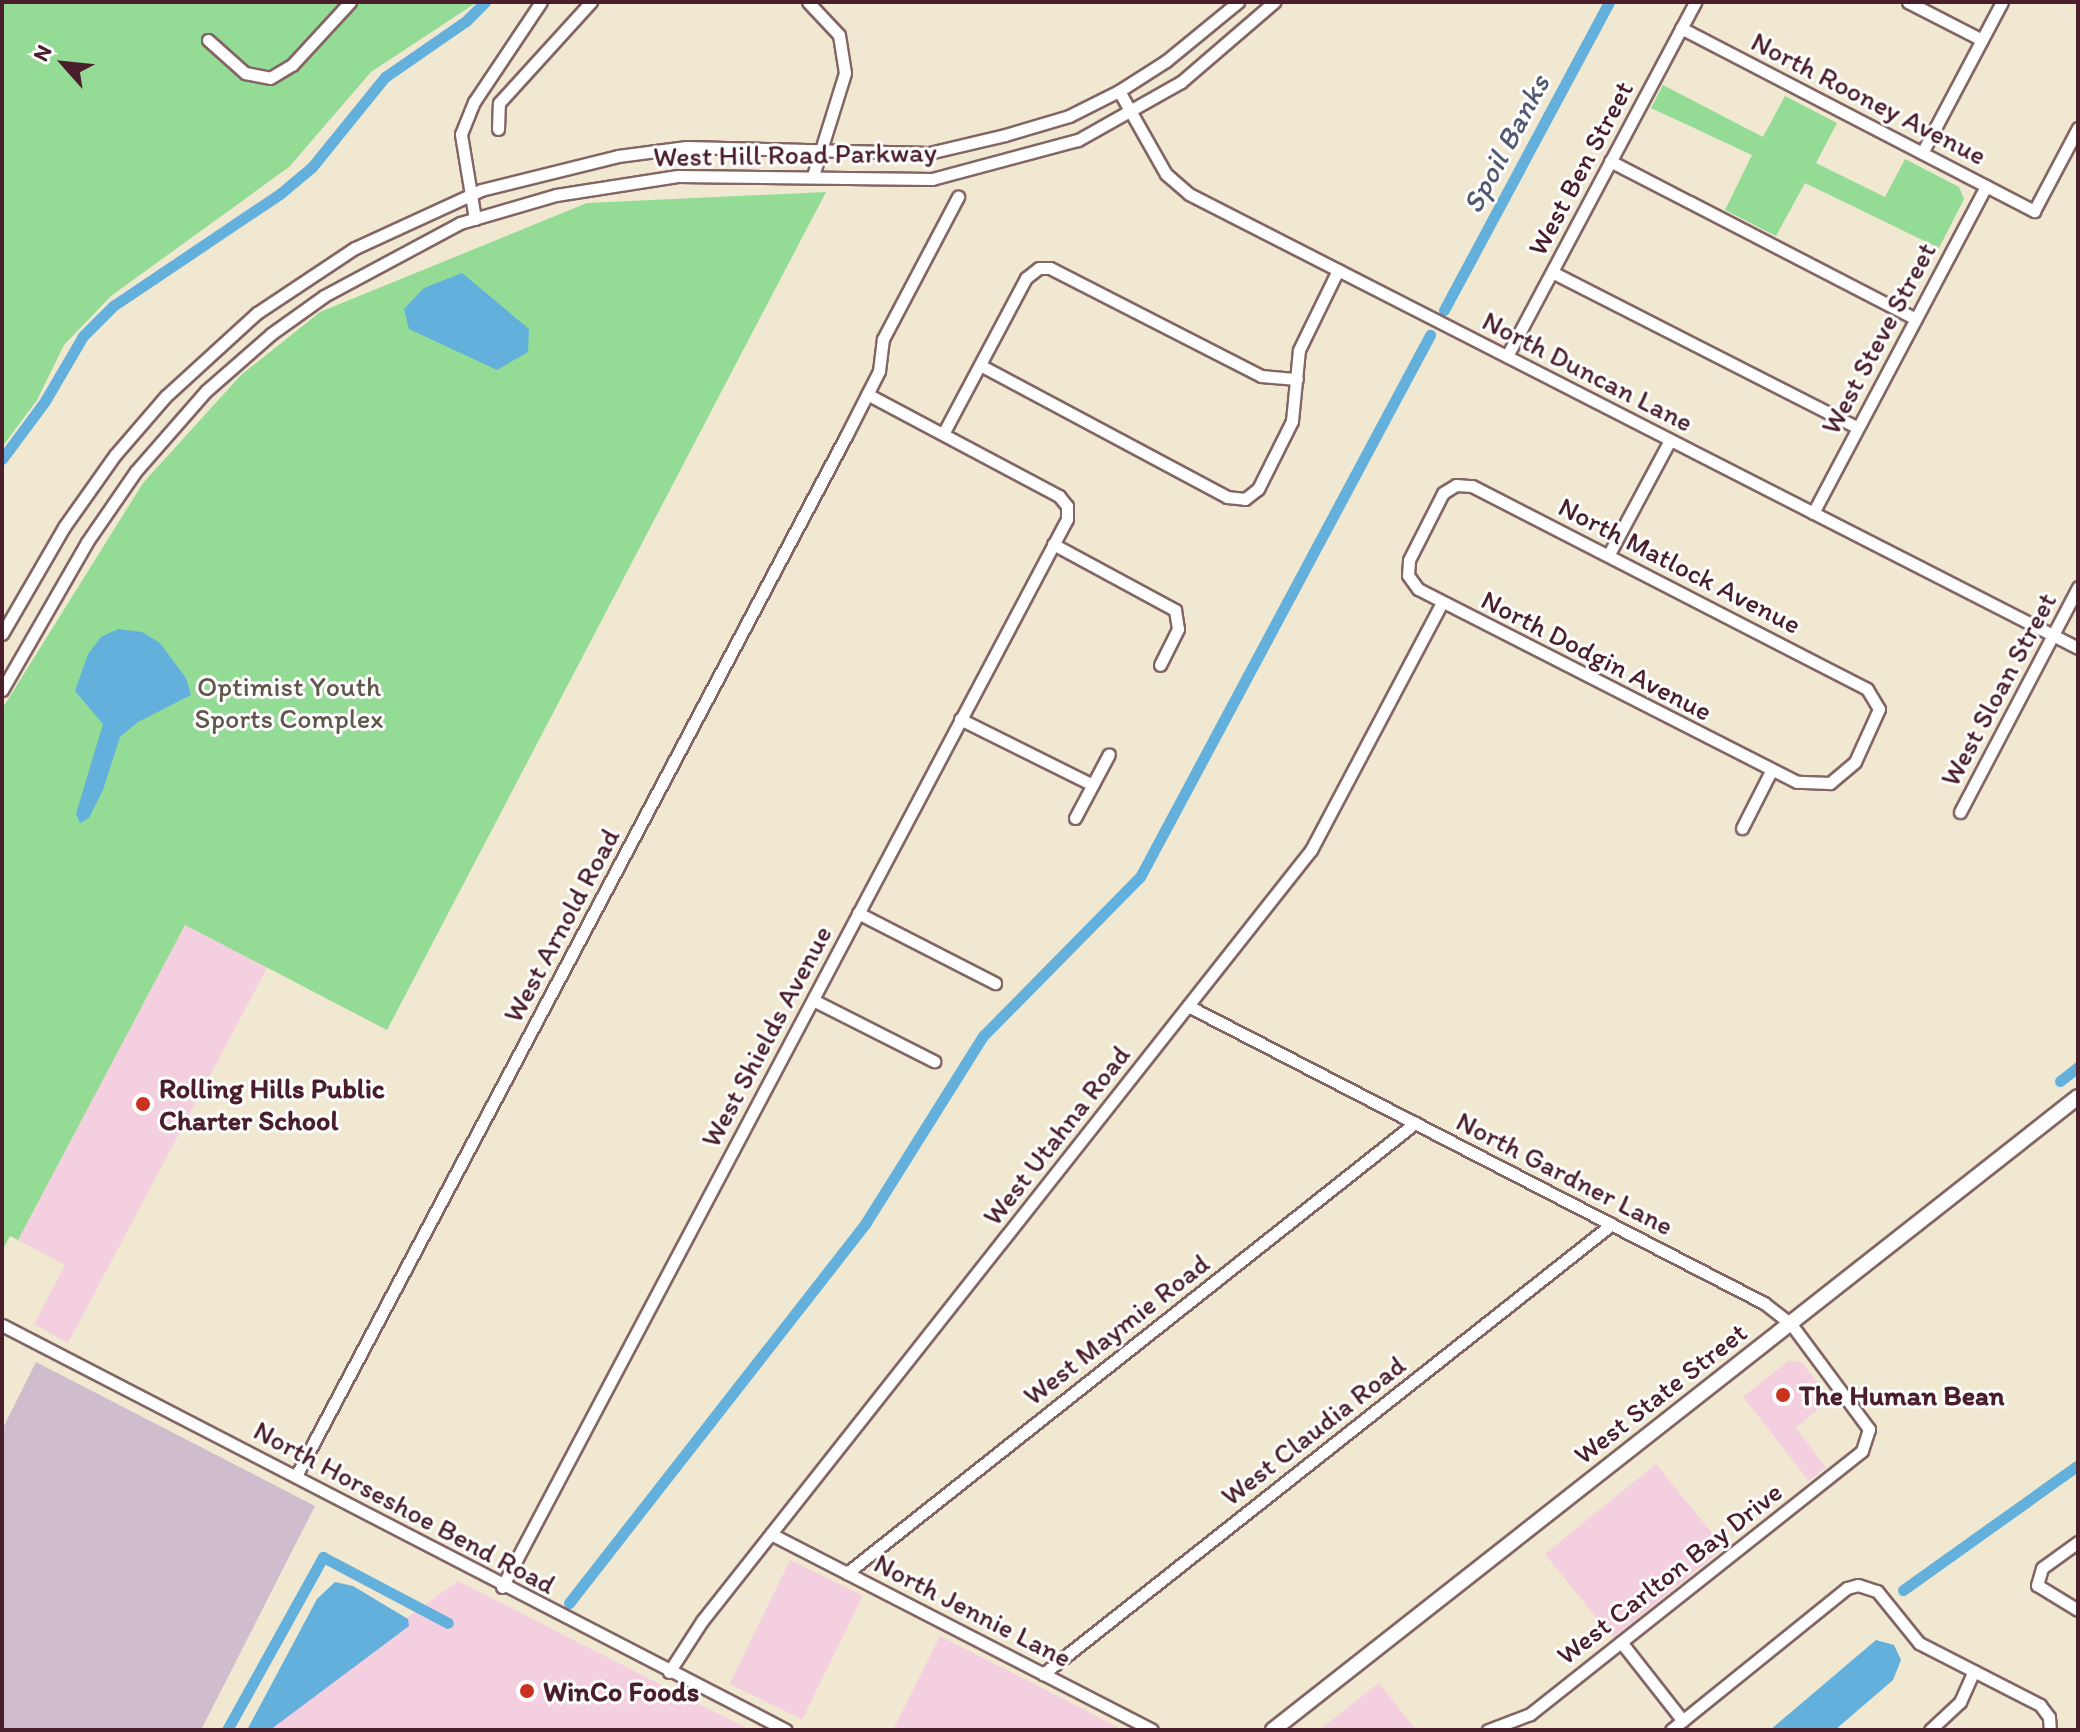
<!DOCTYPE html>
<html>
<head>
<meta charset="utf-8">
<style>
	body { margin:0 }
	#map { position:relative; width:2080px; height:1732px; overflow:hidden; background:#f1e8d1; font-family:Itim,sans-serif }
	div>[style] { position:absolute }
	.built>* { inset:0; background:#f3cfdf; transform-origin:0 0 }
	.industrial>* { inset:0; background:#cfbdce }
	.green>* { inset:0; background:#94db95 }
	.water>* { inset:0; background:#63b0dc }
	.canal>* { height:11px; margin:-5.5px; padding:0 5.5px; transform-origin:5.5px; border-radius:5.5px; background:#63b0dc }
	.roads { filter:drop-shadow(2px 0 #846565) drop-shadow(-2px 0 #846565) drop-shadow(0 2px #846565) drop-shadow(0 -2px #846565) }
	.minor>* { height:11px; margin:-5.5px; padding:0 5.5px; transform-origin:5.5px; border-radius:5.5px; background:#fff }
	.major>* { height:14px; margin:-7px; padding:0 7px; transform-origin:7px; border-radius:7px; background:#fff }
	.dots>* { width:22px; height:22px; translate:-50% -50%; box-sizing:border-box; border:4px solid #fff; border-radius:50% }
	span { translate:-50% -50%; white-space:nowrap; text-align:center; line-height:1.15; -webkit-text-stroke:6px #fff; paint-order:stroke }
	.street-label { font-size:28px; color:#4a1f2b }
	.park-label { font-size:28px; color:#60574b }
	.poi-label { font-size:28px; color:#4a1f2b; font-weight:700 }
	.left { translate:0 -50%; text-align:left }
	.water-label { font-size:30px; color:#545972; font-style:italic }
	.frame { position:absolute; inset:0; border:4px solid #4a1f2b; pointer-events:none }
	.north { position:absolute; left:24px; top:24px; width:80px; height:80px; -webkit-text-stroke:6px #fff; paint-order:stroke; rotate:297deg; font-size:22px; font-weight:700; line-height:32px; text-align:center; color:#4a1f2b }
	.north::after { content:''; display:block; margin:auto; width:28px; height:36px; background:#4a1f2b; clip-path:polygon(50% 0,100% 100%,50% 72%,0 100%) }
</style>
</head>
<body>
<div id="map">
	<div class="built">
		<div style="clip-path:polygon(185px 925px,267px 968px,68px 1343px,34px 1324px,65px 1265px,18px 1240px)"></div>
		<div style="clip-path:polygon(1788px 1361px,1801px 1362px,1831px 1398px,1796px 1428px,1826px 1467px,1809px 1481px,1743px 1397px)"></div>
		<div style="left:1656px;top:1464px;width:108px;height:143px;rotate:51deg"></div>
		<div style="left:790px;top:1560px;width:81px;height:138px;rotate:26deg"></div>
		<div style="clip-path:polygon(458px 1581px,750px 1730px,252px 1730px)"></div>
		<div style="clip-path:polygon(940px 1636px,1079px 1707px,1123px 1730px,893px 1730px)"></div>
		<div style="clip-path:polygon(1379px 1683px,1416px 1730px,1319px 1730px)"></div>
	</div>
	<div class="industrial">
		<div style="clip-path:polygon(36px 1362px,315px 1506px,201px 1730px,2px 1730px,2px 1430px)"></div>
	</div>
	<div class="green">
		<div style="clip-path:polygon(2px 2px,477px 2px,371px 72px,289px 167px,111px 296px,64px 345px,37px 400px,2px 447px)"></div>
		<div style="clip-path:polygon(1663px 85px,1763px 137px,1785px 96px,1837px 123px,1816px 163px,1885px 197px,1905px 159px,1959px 187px,1964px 199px,1939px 248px,1805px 183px,1776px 236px,1725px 210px,1752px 155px,1651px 108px)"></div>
		<div style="clip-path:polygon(826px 192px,387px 1030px,185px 925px,18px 1240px,10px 1236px,2px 1251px,2px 709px,143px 483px,241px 375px,320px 312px,587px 203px)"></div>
	</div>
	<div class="water">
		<div style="clip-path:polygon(462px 273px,529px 329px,528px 352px,497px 370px,409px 329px,404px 309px,424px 288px)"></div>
		<div style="clip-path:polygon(118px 629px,142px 632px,160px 643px,186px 678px,191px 695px,138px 722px,120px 737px,103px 790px,89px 818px,80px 823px,76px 814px,103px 724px,75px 691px,88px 654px,101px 637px)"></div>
		<div style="clip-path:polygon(335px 1582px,353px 1586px,408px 1619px,409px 1626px,270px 1730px,247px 1730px,317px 1599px)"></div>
		<div style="clip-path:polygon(1876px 1640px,1894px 1645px,1901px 1660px,1893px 1680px,1835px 1730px,1770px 1730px)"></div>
	</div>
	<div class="canal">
		<div style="left:1444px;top:310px;width:349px;rotate:-61.8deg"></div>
		<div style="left:2px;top:459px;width:72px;rotate:-53.4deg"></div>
		<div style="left:45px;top:401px;width:75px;rotate:-59.7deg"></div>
		<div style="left:83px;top:336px;width:42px;rotate:-45deg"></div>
		<div style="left:113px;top:306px;width:202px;rotate:-33.9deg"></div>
		<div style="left:281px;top:193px;width:40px;rotate:-40deg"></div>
		<div style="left:312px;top:167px;width:116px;rotate:-51deg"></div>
		<div style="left:385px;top:77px;width:98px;rotate:-34.7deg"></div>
		<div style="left:466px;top:21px;width:27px;rotate:-45deg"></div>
		<div style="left:2060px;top:1081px;width:23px;rotate:-38deg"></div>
		<div style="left:1903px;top:1590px;width:215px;rotate:-35.5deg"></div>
		<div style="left:569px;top:1603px;width:481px;rotate:-52deg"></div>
		<div style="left:865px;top:1224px;width:222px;rotate:-57.9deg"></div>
		<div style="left:983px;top:1036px;width:223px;rotate:-45.4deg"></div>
		<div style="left:1140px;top:877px;width:615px;rotate:-61.85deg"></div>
		<div style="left:227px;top:1730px;width:198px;rotate:-61deg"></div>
		<div style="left:323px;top:1557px;width:141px;rotate:27.8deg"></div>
	</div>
	<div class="roads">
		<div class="minor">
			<div style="left:808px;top:2px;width:45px;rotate:46.8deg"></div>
			<div style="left:839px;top:35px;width:38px;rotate:81deg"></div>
			<div style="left:845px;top:73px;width:108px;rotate:107.3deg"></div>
			<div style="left:1908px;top:2px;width:83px;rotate:27.2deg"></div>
			<div style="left:1681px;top:28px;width:398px;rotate:27.4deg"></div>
			<div style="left:2034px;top:211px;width:94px;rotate:-62.1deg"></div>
			<div style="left:208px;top:40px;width:50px;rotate:41.7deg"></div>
			<div style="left:245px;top:73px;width:25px;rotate:11deg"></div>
			<div style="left:270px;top:78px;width:26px;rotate:-31deg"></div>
			<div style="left:292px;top:65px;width:86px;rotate:-47.4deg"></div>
			<div style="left:1119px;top:91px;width:95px;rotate:60.5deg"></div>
			<div style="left:1166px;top:174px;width:30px;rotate:41deg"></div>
			<div style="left:1189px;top:194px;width:998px;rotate:27.05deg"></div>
			<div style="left:498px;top:129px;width:26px;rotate:-88deg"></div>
			<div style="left:499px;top:103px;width:137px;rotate:-47.7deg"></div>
			<div style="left:1922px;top:153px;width:171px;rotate:-62.1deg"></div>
			<div style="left:1610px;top:161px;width:344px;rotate:27.3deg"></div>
			<div style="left:475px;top:219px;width:86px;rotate:-99.4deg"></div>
			<div style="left:461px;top:134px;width:35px;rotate:-68deg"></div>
			<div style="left:474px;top:102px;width:120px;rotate:-56.2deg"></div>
			<div style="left:1552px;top:272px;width:343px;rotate:27deg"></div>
			<div style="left:1507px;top:356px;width:401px;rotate:-62deg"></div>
			<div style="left:980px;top:365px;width:280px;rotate:28.1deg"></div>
			<div style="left:1227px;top:497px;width:18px;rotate:6deg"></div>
			<div style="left:1245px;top:499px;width:16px;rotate:-38deg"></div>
			<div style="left:1258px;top:489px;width:76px;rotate:-63.4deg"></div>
			<div style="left:1292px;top:421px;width:71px;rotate:-84.4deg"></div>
			<div style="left:1299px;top:350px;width:89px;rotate:-64deg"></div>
			<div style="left:943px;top:434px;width:177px;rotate:-62deg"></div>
			<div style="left:1026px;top:278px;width:16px;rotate:-38deg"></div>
			<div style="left:1039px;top:268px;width:11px"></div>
			<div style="left:1050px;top:268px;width:237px;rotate:27.1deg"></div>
			<div style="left:1261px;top:376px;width:36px;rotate:5deg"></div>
			<div style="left:1456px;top:485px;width:16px;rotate:4deg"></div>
			<div style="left:1472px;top:486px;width:444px;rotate:27.2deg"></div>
			<div style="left:1867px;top:689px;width:23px;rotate:59deg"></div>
			<div style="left:1879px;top:709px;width:58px;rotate:114.4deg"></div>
			<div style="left:1855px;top:762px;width:33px;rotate:140deg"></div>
			<div style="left:1830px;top:783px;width:33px;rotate:-178deg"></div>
			<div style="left:1797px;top:782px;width:425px;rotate:-153deg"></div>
			<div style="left:1418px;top:589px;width:17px;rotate:-126deg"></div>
			<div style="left:1408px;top:575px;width:15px;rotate:-86deg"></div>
			<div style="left:1409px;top:560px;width:75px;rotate:-63.1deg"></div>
			<div style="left:1443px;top:493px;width:15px;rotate:-32deg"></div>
			<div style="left:1813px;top:513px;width:370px;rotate:-62.1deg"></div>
			<div style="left:1053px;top:544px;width:139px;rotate:28.4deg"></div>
			<div style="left:1175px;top:610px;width:19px;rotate:81deg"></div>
			<div style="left:1178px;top:629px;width:40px;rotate:116.6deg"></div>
			<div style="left:1609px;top:554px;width:129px;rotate:-61.8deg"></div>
			<div style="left:2px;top:634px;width:124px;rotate:-59.9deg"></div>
			<div style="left:64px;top:527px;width:88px;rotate:-54.7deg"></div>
			<div style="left:115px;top:455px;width:78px;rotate:-49.2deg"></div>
			<div style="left:166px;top:396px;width:123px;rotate:-42.4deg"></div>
			<div style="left:257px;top:313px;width:118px;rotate:-33.6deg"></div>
			<div style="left:355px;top:248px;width:139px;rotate:-24.7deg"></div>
			<div style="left:481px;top:190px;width:141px;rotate:-13.9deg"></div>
			<div style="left:618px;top:156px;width:69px;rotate:-7.5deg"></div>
			<div style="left:686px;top:147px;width:243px;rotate:1.4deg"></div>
			<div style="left:929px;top:153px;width:78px;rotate:-13.3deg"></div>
			<div style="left:1005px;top:135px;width:67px;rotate:-16.5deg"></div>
			<div style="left:1069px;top:116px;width:56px;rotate:-26.6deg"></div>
			<div style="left:1119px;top:91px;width:56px;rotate:-32.6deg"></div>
			<div style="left:1166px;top:61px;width:93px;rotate:-39.3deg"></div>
			<div style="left:2px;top:690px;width:171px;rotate:-60.1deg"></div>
			<div style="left:87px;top:542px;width:86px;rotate:-55.4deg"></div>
			<div style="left:136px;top:471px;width:106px;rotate:-48.8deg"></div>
			<div style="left:206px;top:391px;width:86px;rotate:-41.2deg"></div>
			<div style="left:271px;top:334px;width:65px;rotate:-35.6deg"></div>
			<div style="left:324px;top:296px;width:154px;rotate:-28.2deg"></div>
			<div style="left:460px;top:223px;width:100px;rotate:-16.3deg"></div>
			<div style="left:556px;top:195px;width:123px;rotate:-8.9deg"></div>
			<div style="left:678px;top:176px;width:254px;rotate:0.7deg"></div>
			<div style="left:932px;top:179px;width:151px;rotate:-15deg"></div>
			<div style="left:1078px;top:140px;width:118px;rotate:-29.4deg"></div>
			<div style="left:1181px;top:82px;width:123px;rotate:-40.7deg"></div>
			<div style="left:960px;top:719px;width:148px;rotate:26.4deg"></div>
			<div style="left:1960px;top:812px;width:254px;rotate:-62.3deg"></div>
			<div style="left:1075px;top:818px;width:72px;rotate:-62deg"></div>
			<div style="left:1742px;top:828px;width:64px;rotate:-63deg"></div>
			<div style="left:858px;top:913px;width:154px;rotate:27.1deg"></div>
			<div style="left:813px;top:1000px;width:136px;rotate:26.8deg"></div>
			<div style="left:1188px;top:1006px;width:648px;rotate:27.28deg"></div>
			<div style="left:1764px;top:1303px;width:34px;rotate:38deg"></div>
			<div style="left:1791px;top:1324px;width:131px;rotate:53.4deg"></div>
			<div style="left:1869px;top:1429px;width:23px;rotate:108deg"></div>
			<div style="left:1862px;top:1451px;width:424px;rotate:141.6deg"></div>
			<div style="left:1530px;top:1714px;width:45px;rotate:159.1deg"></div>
			<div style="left:2px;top:1325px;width:882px;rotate:27.32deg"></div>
			<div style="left:296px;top:1476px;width:1176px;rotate:-62.13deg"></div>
			<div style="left:846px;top:436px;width:73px;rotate:-63.1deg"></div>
			<div style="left:879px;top:371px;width:32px;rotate:-83deg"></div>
			<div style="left:883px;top:339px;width:161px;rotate:-62.2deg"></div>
			<div style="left:771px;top:1534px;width:428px;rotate:27.2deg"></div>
			<div style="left:2078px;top:1542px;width:44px;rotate:144.2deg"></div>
			<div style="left:2042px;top:1568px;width:18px;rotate:106deg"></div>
			<div style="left:2037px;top:1585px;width:48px;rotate:31.4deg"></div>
			<div style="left:847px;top:1573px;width:725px;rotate:-38.39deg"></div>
			<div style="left:502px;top:1587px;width:1208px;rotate:-62.12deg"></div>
			<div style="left:1067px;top:519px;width:13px;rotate:-90deg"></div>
			<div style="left:1067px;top:506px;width:13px;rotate:-129deg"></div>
			<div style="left:1059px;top:496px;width:217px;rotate:-152deg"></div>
			<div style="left:1621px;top:1642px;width:100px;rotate:51.9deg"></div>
			<div style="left:669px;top:1672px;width:61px;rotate:-57.1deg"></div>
			<div style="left:702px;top:1621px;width:983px;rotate:-51.7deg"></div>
			<div style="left:1311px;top:850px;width:280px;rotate:-62.1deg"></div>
			<div style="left:1043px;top:1674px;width:725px;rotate:-38.34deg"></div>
			<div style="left:1671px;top:1730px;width:226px;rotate:-38.9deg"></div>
			<div style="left:1847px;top:1588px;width:11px;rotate:-15deg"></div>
			<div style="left:1858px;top:1585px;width:20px;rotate:18deg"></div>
			<div style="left:1877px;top:1591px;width:67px;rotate:51.1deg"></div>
			<div style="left:1919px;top:1643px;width:136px;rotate:27.1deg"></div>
			<div style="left:2040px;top:1705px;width:15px;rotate:53deg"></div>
			<div style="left:2049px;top:1717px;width:13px;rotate:86deg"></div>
			<div style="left:1930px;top:1730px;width:41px;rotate:-43deg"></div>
			<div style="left:1960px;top:1702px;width:34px;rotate:-66deg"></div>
		</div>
		<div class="major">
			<div style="left:1273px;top:1730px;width:1024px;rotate:-38.18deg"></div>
		</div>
	</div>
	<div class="dots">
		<div style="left:143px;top:1104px;background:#c8321e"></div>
		<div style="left:1783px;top:1395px;background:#c8321e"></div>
		<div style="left:527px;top:1691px;background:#c8321e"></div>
	</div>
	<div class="street-label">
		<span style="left:1869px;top:98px;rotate:27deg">North Rooney Avenue</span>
		<span style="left:795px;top:154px;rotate:-1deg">West Hill Road Parkway</span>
		<span style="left:1580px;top:168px;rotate:-62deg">West Ben Street</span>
		<span style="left:1878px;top:338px;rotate:-62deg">West Steve Street</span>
		<span style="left:1588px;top:371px;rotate:27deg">North Duncan Lane</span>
		<span style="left:1680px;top:565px;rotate:27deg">North Matlock Avenue</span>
		<span style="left:1597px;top:655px;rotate:27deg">North Dodgin Avenue</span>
		<span style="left:1998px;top:689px;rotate:-62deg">West Sloan Street</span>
		<span style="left:561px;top:925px;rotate:-62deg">West Arnold Road</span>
		<span style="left:766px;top:1036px;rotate:-62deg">West Shields Avenue</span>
		<span style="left:1056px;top:1135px;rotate:-52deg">West Utahna Road</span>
		<span style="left:1565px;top:1173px;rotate:27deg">North Gardner Lane</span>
		<span style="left:1116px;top:1329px;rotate:-38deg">West Maymie Road</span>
		<span style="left:1660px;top:1393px;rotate:-38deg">West State Street</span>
		<span style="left:1313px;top:1430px;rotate:-38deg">West Claudia Road</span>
		<span style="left:405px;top:1507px;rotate:28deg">North Horseshoe Bend Road</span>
		<span style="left:1669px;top:1573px;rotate:-38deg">West Carlton Bay Drive</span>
		<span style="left:973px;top:1610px;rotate:27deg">North Jennie Lane</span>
	</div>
	<div class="park-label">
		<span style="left:289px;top:702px">Optimist Youth<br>Sports Complex</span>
	</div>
	<div class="poi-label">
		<span class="left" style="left:159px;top:1104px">Rolling Hills Public<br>Charter School</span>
		<span class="left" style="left:1799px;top:1395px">The Human Bean</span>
		<span class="left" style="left:543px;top:1691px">WinCo Foods</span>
	</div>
	<div class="water-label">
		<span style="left:1506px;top:144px;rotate:-62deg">Spoil Banks</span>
	</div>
	<div class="frame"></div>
	<div class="north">N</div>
</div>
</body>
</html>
